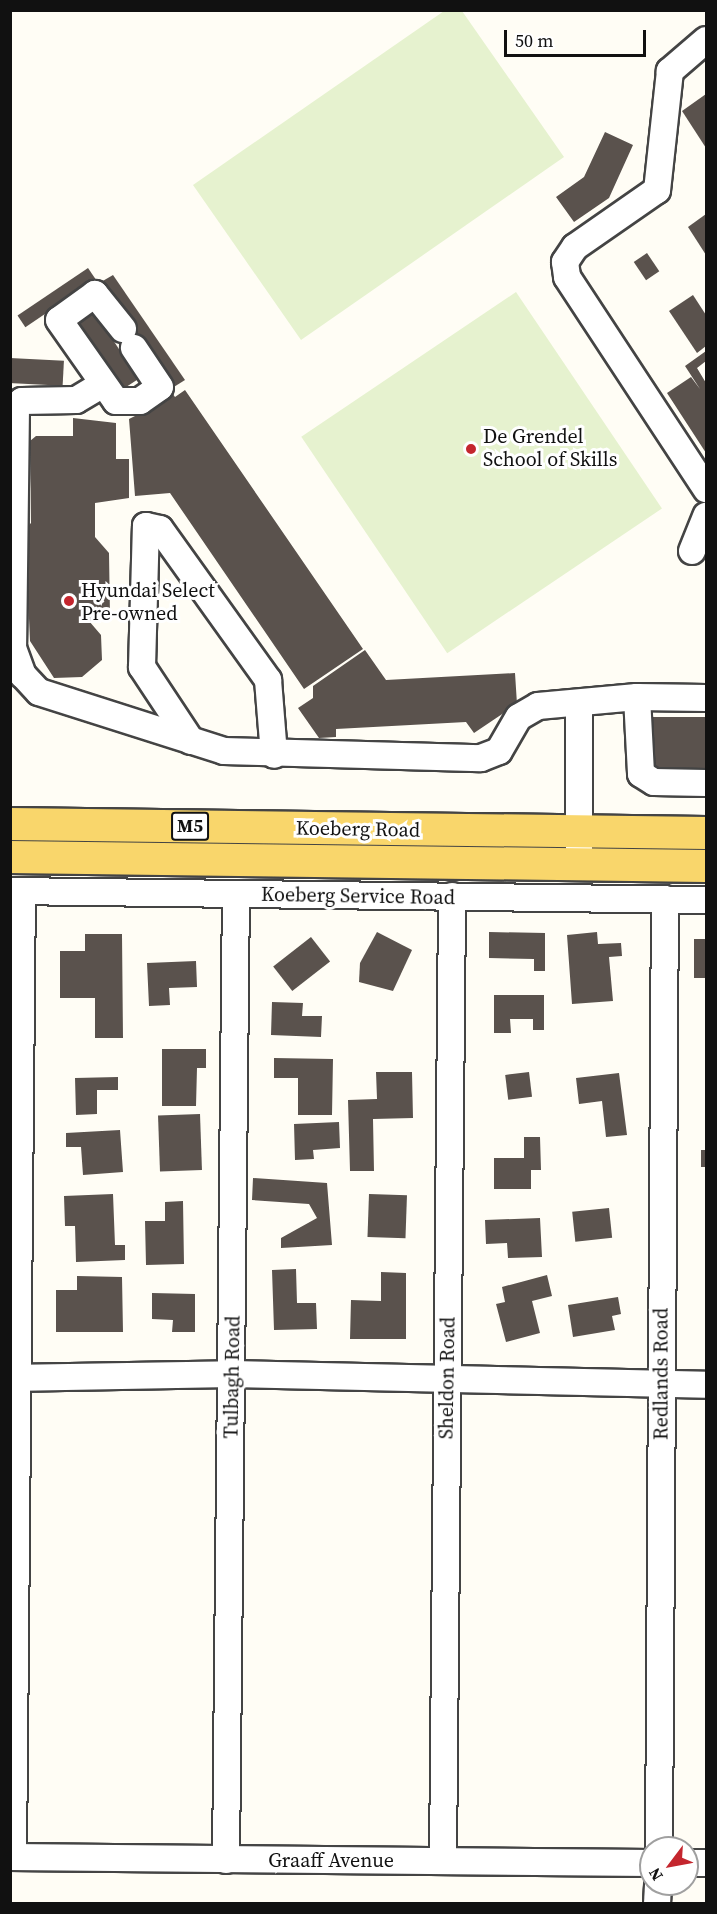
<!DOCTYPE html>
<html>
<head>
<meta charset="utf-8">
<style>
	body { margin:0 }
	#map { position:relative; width:717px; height:1914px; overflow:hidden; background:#fffdf5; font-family:"Source Serif 4",serif }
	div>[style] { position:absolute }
	.pitch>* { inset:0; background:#e6f2cf; transform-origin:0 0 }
	.building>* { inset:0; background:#5a524d; transform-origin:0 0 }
	.roads { filter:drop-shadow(2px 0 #444) drop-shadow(-2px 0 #444) drop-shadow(0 2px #444) drop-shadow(0 -2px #444) }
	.minor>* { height:26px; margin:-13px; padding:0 13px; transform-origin:13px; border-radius:13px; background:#fff }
	.major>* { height:32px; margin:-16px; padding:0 16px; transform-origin:16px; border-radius:16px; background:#f9d66b }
	.dots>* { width:16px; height:16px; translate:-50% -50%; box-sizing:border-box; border:3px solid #fff; border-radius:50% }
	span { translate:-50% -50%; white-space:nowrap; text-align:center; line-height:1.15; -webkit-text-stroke:6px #fff; paint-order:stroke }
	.shield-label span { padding:2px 4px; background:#fff; border:2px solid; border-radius:4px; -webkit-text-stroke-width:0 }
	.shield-label { font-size:18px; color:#111; font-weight:700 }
	.poi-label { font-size:20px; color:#111 }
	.left { translate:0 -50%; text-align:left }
	.street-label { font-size:20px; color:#111 }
	.frame { position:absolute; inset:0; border:12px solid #111; pointer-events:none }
	.north { position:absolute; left:639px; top:1836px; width:60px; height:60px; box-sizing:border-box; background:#fff; border:2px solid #a0a0a0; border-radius:50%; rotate:238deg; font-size:16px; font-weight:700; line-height:24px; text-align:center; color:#111 }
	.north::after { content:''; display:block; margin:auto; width:21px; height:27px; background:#c4262e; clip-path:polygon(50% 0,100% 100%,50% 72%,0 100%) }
	.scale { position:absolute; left:504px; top:30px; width:142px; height:27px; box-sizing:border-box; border:3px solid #111; border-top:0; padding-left:8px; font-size:18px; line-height:21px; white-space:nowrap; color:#111; -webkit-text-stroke:4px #fff; paint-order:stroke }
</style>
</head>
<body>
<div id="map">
	<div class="pitch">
		<div style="clip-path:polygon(444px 11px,462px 11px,564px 157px,301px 340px,193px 185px)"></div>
		<div style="left:516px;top:292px;width:261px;height:259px;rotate:56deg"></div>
	</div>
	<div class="building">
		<div style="clip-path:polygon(706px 94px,706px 148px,682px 111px)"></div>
		<div style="clip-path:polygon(605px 132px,633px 145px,609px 198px,574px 222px,556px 197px,584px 177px)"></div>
		<div style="clip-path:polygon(706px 214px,706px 255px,688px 227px)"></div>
		<div style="left:647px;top:253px;width:22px;height:16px;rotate:56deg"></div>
		<div style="left:88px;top:268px;width:14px;height:85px;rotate:56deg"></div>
		<div style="clip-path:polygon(113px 275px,185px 380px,169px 390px,101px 282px)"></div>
		<div style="clip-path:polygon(693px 295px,706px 315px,706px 346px,697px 353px,669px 311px)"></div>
		<div style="left:91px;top:306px;width:87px;height:27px;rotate:57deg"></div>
		<div style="clip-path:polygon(706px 351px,706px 361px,697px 368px,706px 383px,706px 453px,667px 393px,691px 377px,700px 389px,685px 366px)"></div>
		<div style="left:10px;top:358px;width:54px;height:25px;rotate:3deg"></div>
		<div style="clip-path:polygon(170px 390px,175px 397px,185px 390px,363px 649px,304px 689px,170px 493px,135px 496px,129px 419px,157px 405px,157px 399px)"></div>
		<div style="clip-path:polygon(73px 418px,116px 423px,116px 459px,129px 459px,129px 498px,95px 503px,95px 537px,109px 553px,110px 616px,89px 621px,101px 635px,102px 660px,82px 677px,54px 678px,30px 641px,25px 529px,31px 523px,30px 441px,36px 436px,73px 436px)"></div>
		<div style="clip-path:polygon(365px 650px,386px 680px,515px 673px,517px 704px,474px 733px,466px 722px,336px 729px,336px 737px,319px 738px,298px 708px,313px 698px,313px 686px)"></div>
		<div style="left:706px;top:717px;width:51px;height:56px;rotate:90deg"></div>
		<div style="clip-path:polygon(377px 932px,412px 950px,393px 991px,359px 982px,360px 963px)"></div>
		<div style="clip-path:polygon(489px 932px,545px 933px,545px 971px,534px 971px,534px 959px,489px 958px)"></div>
		<div style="clip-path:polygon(597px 932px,598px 944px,621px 943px,622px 956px,609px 957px,613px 1001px,572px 1004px,567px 935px)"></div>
		<div style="clip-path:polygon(85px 934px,122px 934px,123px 1038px,95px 1038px,95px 998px,60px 998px,60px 951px,85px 951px)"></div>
		<div style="left:311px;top:937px;width:31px;height:48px;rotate:52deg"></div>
		<div style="left:694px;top:939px;width:12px;height:39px"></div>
		<div style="clip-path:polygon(196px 961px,197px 987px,169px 988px,170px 1005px,149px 1006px,147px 963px)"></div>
		<div style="clip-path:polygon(494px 995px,544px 995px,544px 1030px,533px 1030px,533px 1019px,510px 1019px,511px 1033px,494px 1033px)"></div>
		<div style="clip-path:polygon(272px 1002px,303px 1003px,302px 1016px,322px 1016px,321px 1037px,271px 1035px)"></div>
		<div style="clip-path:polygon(162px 1049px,206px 1049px,206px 1068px,197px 1068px,196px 1106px,162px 1106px)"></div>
		<div style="clip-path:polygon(274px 1058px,333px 1059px,332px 1115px,298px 1115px,298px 1078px,274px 1078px)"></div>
		<div style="clip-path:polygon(376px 1072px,412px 1072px,413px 1118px,373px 1119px,374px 1171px,350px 1171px,348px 1100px,377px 1099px)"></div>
		<div style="left:529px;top:1072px;width:25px;height:24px;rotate:83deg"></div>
		<div style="clip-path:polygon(619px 1073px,627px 1135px,606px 1137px,602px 1101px,579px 1104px,576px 1078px)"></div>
		<div style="clip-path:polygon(118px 1077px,118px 1090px,97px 1090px,97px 1114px,76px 1115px,75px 1078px)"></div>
		<div style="left:200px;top:1114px;width:56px;height:42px;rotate:88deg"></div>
		<div style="clip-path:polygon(339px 1122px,340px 1148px,313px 1150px,314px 1159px,295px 1160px,294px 1124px)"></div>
		<div style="clip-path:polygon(120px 1130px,123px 1172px,83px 1175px,81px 1147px,66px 1147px,66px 1133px)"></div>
		<div style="clip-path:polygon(524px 1137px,540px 1137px,541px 1170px,531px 1170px,531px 1189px,494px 1189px,494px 1158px,524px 1158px)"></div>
		<div style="left:701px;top:1150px;width:5px;height:17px"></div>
		<div style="clip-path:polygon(253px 1178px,327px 1183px,332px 1245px,281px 1248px,281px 1238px,317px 1218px,309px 1204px,252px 1200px)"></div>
		<div style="clip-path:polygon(113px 1194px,115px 1245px,125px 1245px,125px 1260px,76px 1262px,75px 1226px,65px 1226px,64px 1196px)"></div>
		<div style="left:369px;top:1194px;width:38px;height:43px;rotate:2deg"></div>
		<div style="clip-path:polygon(183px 1201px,184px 1264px,146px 1265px,145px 1221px,165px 1221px,165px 1202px)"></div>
		<div style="left:609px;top:1208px;width:30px;height:37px;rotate:84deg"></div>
		<div style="clip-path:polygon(540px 1218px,542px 1257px,508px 1258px,507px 1243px,486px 1244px,485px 1220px)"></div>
		<div style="clip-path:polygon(296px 1269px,297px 1303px,316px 1303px,317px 1329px,274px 1330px,272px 1270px)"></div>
		<div style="clip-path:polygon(381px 1272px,406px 1273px,406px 1339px,350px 1339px,351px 1300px,381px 1301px)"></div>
		<div style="clip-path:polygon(547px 1275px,552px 1296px,532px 1301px,540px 1333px,506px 1342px,496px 1304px,505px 1302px,502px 1287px)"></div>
		<div style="clip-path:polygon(77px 1276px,122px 1277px,123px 1332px,56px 1332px,56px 1290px,77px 1290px)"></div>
		<div style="clip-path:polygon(152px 1293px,195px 1294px,195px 1332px,172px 1332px,173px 1320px,152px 1319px)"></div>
		<div style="clip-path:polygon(618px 1297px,621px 1314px,612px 1316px,615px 1330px,573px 1337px,568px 1305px)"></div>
	</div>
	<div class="roads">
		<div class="minor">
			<div style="left:706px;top:40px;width:48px;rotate:139.3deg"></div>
			<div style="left:670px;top:71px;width:120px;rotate:96.2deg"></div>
			<div style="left:657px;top:190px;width:100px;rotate:145.2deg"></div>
			<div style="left:575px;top:247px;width:18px;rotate:124deg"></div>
			<div style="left:565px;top:262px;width:15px;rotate:82deg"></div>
			<div style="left:567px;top:277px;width:254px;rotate:56.7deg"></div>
			<div style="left:123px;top:329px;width:45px;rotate:-128.7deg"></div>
			<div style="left:95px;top:294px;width:44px;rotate:144.2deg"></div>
			<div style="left:59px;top:320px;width:99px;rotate:54.9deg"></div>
			<div style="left:116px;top:401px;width:24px"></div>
			<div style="left:140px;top:401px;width:24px;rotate:-35deg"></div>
			<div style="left:160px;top:387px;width:47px;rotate:-123.7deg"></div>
			<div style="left:103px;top:384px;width:31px;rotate:149deg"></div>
			<div style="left:76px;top:400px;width:54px;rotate:178.9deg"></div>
			<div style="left:22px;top:401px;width:8px;rotate:135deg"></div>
			<div style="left:16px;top:407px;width:241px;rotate:90.7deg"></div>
			<div style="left:13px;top:648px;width:29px;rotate:70deg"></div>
			<div style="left:23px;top:675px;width:23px;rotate:47deg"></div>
			<div style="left:39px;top:692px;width:194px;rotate:17.7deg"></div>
			<div style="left:224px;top:751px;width:257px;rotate:1.6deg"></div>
			<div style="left:481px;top:758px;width:19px;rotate:-21deg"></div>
			<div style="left:499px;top:751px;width:39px;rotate:-60deg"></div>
			<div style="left:519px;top:717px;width:22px;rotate:-30deg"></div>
			<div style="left:538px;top:706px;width:99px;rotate:-5.2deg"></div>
			<div style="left:637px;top:697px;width:69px;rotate:0.8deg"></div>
			<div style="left:692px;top:551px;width:38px;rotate:-68deg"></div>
			<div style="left:637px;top:697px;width:77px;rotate:87deg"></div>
			<div style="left:641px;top:774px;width:15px;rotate:32deg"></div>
			<div style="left:654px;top:782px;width:52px;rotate:1.1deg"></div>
			<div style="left:191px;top:741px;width:89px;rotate:-123.5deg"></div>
			<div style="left:142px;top:667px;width:141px;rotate:-88.4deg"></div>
			<div style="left:146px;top:526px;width:14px;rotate:12deg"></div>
			<div style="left:160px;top:529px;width:186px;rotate:54.4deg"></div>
			<div style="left:268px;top:680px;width:75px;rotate:85.4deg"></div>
			<div style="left:579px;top:865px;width:161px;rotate:-90deg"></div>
			<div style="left:10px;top:891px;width:696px;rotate:0.74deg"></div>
			<div style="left:10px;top:1378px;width:222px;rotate:-1deg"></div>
			<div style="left:232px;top:1374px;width:474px;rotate:1.3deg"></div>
			<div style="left:659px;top:1848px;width:949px;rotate:-89.64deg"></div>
			<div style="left:10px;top:1857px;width:641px;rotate:0.54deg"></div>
			<div style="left:13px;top:1857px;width:966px;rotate:-89.47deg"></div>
			<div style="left:443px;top:1859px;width:963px;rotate:-89.46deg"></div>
			<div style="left:226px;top:1860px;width:966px;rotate:-89.41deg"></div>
			<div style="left:687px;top:1863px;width:19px"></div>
			<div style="left:657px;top:1904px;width:20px;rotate:-87deg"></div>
		</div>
		<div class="major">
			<div style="left:10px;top:824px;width:696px;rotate:0.74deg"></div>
			<div style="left:10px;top:857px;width:696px;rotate:0.74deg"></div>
		</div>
	</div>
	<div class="dots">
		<div style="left:471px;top:449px;background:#c4262e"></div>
		<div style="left:69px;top:601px;background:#c4262e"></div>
	</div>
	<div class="shield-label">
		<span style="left:190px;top:826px">M5</span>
	</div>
	<div class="poi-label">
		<span class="left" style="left:483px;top:448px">De Grendel<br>School of Skills</span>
		<span class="left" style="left:81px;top:602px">Hyundai Select<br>Pre-owned</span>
	</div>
	<div class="street-label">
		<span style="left:358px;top:829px;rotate:1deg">Koeberg Road</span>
		<span style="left:358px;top:896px;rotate:1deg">Koeberg Service Road</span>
		<span style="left:661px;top:1374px;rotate:-90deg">Redlands Road</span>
		<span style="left:232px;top:1377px;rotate:-89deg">Tulbagh Road</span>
		<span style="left:447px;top:1378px;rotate:-89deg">Sheldon Road</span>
		<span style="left:331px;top:1860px">Graaff Avenue</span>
	</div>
	<div class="frame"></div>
	<div class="north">N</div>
	<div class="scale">50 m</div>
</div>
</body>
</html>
